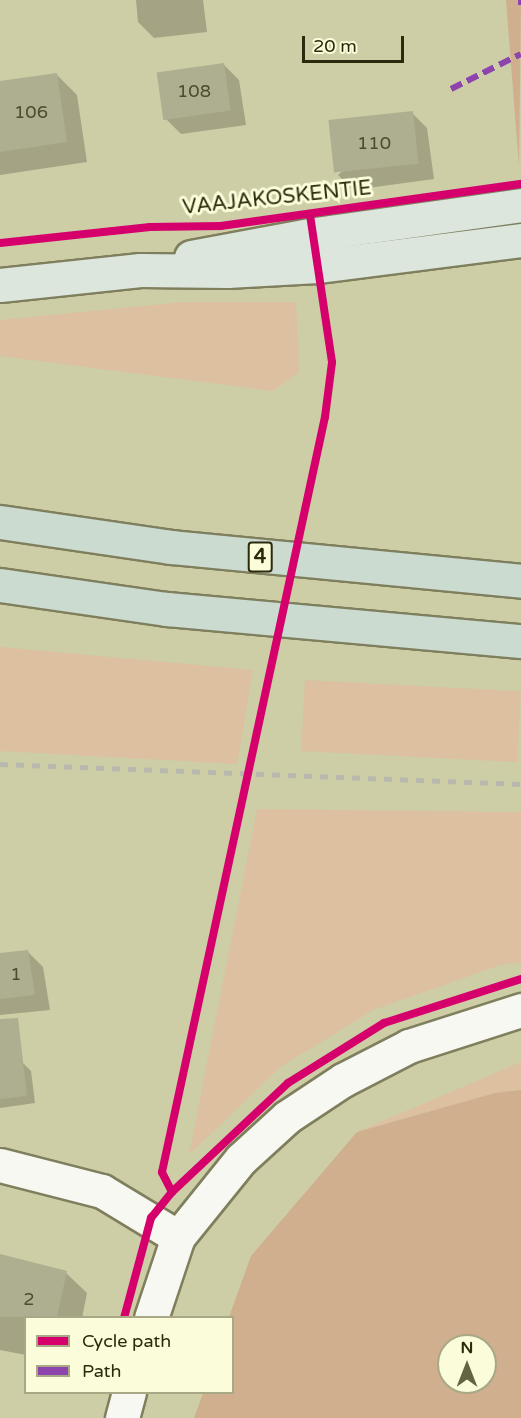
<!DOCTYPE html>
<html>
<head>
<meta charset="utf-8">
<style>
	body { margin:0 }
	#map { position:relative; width:521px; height:1418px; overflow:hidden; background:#cdcda6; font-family:"Varela Round",sans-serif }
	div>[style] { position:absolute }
	.green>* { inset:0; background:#dcc0a0; transform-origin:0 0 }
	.forest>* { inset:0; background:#cfaf8d }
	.shadow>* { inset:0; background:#0003 }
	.building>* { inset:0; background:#aeae90; transform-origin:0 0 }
	.roads { filter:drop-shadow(2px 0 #7f7f5e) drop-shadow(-2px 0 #7f7f5e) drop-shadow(0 2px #7f7f5e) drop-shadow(0 -2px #7f7f5e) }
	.minor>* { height:33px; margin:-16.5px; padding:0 16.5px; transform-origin:16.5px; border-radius:16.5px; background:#f8f8f2 }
	.major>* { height:33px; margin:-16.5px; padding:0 16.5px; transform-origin:16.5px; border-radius:16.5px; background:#dce6dd }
	.highway>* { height:33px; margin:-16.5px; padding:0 16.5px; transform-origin:16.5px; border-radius:16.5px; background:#cbdbd0 }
	.rail>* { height:4.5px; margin-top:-2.25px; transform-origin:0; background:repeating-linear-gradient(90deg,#b8b8ae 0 8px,transparent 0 16px) }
	.quiet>* { height:6px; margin-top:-3px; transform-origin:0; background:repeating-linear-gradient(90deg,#8e44ad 0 12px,transparent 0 18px) }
	.cycleway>* { height:8px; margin:-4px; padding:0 4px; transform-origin:4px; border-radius:4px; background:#d6006c }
	span { translate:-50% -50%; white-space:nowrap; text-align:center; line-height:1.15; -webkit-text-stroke:6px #fbfcd9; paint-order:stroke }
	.number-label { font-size:18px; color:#4c4b2e }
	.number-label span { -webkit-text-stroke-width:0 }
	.shield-label span { padding:2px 4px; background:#fbfcd9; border:2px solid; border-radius:4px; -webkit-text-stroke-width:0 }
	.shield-label { font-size:20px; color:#2b2a0d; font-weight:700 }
	.street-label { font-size:21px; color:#2b2a0d }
	.legend { position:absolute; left:24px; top:1316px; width:210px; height:78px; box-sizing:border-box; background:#fbfcd9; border:2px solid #a8a887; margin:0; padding:8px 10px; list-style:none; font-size:18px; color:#2b2a0d }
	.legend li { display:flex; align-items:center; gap:12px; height:30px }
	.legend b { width:30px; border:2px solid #a8a887 }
	.north { position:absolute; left:437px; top:1334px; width:60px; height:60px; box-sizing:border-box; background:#fbfcd9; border:2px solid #a8a887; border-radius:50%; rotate:0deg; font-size:16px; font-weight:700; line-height:24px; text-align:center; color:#2b2a0d }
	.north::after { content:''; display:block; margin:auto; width:21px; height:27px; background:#646343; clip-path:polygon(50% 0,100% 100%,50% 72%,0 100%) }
	.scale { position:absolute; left:302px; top:36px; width:102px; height:27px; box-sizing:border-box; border:3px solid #2b2a0d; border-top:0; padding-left:8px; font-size:18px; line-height:21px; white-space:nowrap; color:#2b2a0d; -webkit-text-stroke:4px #fbfcd9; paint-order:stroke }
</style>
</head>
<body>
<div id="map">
	<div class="green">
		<div style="clip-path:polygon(184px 302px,296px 302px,299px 372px,273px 391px,0 356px,0 320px)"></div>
		<div style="clip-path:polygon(0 647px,253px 670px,237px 764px,0 751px)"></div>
		<div style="left:305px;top:680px;width:216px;height:71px;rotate:3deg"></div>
		<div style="clip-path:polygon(257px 809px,521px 812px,521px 963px,503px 964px,373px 1010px,279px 1068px,189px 1155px)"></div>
		<div style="clip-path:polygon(521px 1062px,521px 1090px,495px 1093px,357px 1132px)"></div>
	</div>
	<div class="forest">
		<div style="clip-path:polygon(506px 0,521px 0,519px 166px)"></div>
		<div style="clip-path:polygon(evenodd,521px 1090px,521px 1418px,194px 1418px,203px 1393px,232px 1392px,232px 1318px,229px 1317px,251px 1256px,357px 1132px,495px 1093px,521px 1090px,449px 1346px,485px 1346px,485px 1382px,449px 1382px,449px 1346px)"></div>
	</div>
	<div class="shadow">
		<div style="clip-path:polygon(136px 0,203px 0,207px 32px,154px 38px,138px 22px)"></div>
		<div style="clip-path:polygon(224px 65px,239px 80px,246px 125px,181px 134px,166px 119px)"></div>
		<div style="clip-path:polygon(56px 74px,77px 95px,87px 162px,0 175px,0 83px)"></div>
		<div style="clip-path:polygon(412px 113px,427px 128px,434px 179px,353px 190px,338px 175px)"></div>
		<div style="clip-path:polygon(28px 952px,43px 967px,50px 1010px,0 1015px,0 955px)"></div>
		<div style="clip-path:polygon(23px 1063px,31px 1071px,35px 1103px,0 1108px,0 1065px)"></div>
		<div style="clip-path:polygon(0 1256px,66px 1273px,87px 1293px,82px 1318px,26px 1318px,26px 1355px,0 1350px)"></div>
	</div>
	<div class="building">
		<div style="left:224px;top:63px;width:48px;height:68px;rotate:82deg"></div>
		<div style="clip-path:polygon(57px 73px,67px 142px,0 152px,0 81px)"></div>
		<div style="left:413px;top:111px;width:53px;height:85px;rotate:84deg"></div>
		<div style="clip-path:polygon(28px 950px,35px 995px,0 999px,0 953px)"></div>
		<div style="clip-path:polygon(18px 1018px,27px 1096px,0 1099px,0 1019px)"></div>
		<div style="clip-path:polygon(0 1254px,67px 1271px,57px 1317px,0 1317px)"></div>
	</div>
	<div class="roads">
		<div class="minor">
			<div style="left:0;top:1165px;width:105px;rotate:14.3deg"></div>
			<div style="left:102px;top:1191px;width:89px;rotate:31.2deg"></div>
			<div style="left:151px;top:1318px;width:85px;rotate:-71.6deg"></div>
			<div style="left:178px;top:1237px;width:100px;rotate:-51.1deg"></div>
			<div style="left:241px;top:1159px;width:62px;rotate:-42.4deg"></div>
			<div style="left:287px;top:1117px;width:67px;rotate:-33.5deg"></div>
			<div style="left:343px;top:1080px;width:74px;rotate:-27.3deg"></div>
			<div style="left:409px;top:1046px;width:118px;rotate:-17.8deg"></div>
			<div style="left:122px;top:1418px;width:27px;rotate:-75deg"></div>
		</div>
		<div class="major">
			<div style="left:191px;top:257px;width:126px;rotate:-10.5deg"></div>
			<div style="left:315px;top:234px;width:208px;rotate:-8deg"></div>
			<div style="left:0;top:285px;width:141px;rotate:-6.1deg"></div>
			<div style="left:140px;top:270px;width:87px;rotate:0.7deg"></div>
			<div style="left:227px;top:271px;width:91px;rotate:-3.1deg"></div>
			<div style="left:318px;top:266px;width:205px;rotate:-7.3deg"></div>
		</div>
		<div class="highway">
			<div style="left:0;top:522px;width:173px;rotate:8.3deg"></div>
			<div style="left:171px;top:547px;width:352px;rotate:5.5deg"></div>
			<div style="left:0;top:585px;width:169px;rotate:8.2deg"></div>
			<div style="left:167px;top:609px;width:355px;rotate:5.2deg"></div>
		</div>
	</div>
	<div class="rail">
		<div style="left:0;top:764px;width:521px;rotate:2.2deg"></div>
	</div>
	<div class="quiet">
		<div style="left:521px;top:0;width:5px;rotate:90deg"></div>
		<div style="left:451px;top:89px;width:78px;rotate:-26.6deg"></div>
	</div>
	<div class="cycleway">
		<div style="left:0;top:243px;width:151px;rotate:-6.1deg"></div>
		<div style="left:150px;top:227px;width:71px;rotate:-0.8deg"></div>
		<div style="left:221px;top:226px;width:303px;rotate:-8deg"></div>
		<div style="left:172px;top:1192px;width:22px;rotate:-117deg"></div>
		<div style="left:162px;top:1172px;width:772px;rotate:-77.82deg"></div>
		<div style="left:325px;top:417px;width:55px;rotate:-82.7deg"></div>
		<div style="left:332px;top:362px;width:149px;rotate:-98.5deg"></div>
		<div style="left:124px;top:1318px;width:104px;rotate:-74.9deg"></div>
		<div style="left:151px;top:1218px;width:33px;rotate:-51deg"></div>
		<div style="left:172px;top:1192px;width:159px;rotate:-43.2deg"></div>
		<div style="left:288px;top:1083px;width:113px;rotate:-32deg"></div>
		<div style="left:384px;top:1023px;width:144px;rotate:-17.8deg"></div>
	</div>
	<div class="number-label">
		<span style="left:194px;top:91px">108</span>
		<span style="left:31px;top:112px">106</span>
		<span style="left:374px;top:143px">110</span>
		<span style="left:16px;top:974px">1</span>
		<span style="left:29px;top:1299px">2</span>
	</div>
	<div class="shield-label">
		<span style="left:260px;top:557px">4</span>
	</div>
	<div class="street-label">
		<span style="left:277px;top:198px;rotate:-6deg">VAAJAKOSKENTIE</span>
	</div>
	<ul class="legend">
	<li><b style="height:8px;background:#d6006c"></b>Cycle path</li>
	<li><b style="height:8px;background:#8e44ad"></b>Path</li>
	</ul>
	<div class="north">N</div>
	<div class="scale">20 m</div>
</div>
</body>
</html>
